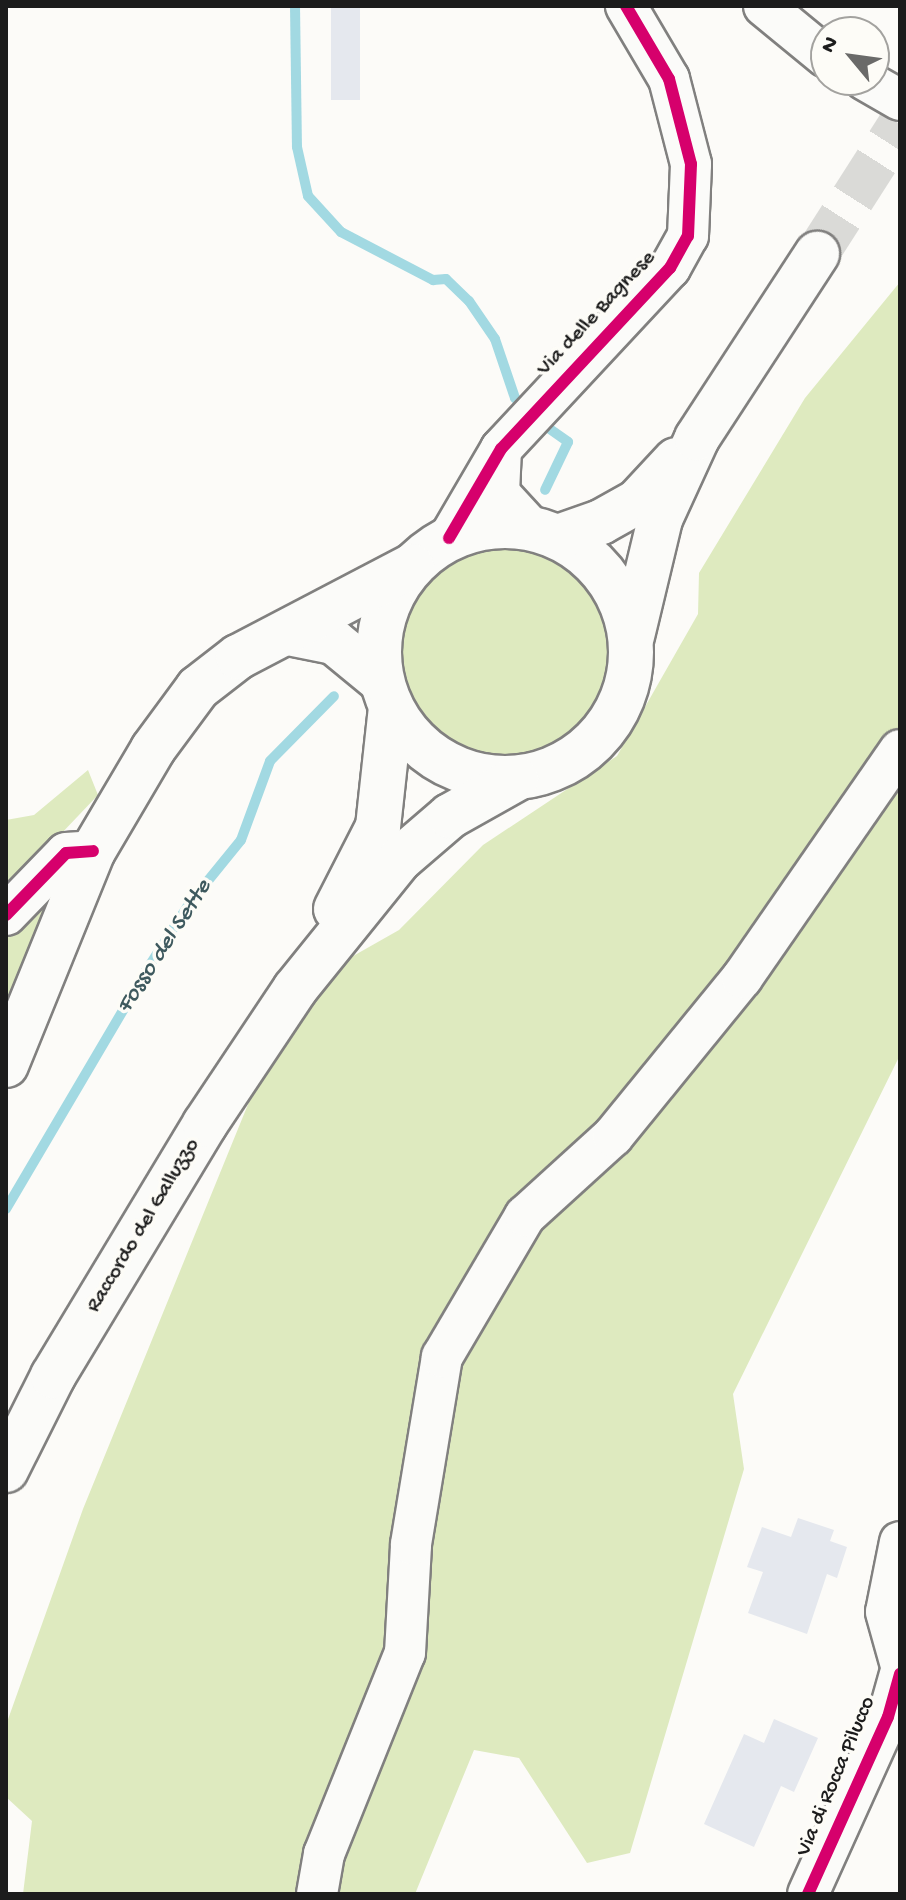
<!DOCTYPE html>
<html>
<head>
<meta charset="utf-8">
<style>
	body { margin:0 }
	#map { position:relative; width:906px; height:1900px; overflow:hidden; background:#fcfbf8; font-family:"Gochi Hand",sans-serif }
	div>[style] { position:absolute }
	.green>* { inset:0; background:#deeabf }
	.round { border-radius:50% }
	.stream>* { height:10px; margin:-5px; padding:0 5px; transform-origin:5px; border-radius:5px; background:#a2d9e2 }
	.building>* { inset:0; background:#e5e8ee; transform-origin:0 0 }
	.major-tunnel>* { height:44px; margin-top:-22px; transform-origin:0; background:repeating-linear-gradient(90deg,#dadad7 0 44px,transparent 0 66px) }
	.roads { filter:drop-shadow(2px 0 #81807f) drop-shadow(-2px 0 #81807f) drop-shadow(0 2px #81807f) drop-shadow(0 -2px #81807f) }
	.minor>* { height:40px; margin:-20px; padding:0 20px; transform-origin:20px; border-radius:20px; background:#fbfbf9 }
	.major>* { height:44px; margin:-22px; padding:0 22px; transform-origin:22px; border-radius:22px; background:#fbfbf9 }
	.major>.ring { margin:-22px; padding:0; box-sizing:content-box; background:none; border:44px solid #fbfbf9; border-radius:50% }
	.cycleway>* { height:12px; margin:-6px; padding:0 6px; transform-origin:6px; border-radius:6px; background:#d6006c }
	span { translate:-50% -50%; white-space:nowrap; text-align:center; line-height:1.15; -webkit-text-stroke:7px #fdfcf7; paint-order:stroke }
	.street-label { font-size:22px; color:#1c1c1c }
	.water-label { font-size:24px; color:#3e595e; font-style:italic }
	.frame { position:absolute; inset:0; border:8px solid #1c1c1c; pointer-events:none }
	.north { position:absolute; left:810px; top:16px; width:80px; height:80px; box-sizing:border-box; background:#fdfcf7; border:2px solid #a3a29f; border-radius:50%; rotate:299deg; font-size:22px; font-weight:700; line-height:32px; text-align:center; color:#1c1c1c }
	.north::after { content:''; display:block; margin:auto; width:28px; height:36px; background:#6a6a69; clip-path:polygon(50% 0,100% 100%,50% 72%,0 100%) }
</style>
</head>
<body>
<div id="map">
	<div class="green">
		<div style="clip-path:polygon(900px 282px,900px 1055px,733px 1394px,744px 1469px,630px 1853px,587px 1863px,519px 1758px,474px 1750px,415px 1894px,23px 1894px,32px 1821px,6px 1797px,6px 1725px,83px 1509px,295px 989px,399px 930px,483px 845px,617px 756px,698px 614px,699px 573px,805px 398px)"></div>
		<div class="round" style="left:400px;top:547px;width:210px;height:210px"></div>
		<div style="clip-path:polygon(88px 770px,98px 795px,59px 836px,55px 912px,6px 1008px,6px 820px,34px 815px)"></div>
	</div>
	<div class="stream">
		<div style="left:295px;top:6px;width:141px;rotate:89.2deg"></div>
		<div style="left:297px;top:147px;width:50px;rotate:77.3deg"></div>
		<div style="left:308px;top:196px;width:49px;rotate:47.5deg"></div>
		<div style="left:341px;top:232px;width:104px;rotate:27.6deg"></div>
		<div style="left:433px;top:280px;width:13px;rotate:-4deg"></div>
		<div style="left:446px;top:279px;width:32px;rotate:44deg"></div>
		<div style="left:469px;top:301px;width:46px;rotate:55.6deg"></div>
		<div style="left:495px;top:339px;width:62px;rotate:71.3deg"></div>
		<div style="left:515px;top:398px;width:16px;rotate:45deg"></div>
		<div style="left:537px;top:420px;width:38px;rotate:35deg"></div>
		<div style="left:568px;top:442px;width:53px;rotate:115.6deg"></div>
		<div style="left:6px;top:1209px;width:276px;rotate:-59.5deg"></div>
		<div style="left:146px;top:971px;width:80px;rotate:-57.3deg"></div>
		<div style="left:189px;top:904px;width:82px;rotate:-50.9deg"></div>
		<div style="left:241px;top:840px;width:84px;rotate:-69.8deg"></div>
		<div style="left:270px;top:761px;width:91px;rotate:-45.4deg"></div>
	</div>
	<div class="building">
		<div style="left:331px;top:6px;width:29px;height:94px"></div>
		<div style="clip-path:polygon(798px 1518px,834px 1530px,830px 1541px,847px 1547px,837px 1578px,827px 1574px,807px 1634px,748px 1613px,763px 1572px,747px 1567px,762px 1527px,791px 1537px)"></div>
		<div style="clip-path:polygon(774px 1719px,818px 1738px,794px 1792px,781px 1786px,754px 1847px,704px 1824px,744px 1734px,764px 1743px)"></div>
	</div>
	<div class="major-tunnel">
		<div style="left:817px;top:254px;width:154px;rotate:-57.4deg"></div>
	</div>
	<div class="roads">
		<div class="minor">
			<div style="left:764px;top:6px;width:80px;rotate:39.4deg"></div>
			<div style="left:865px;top:80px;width:40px;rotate:29.7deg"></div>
			<div style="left:501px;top:449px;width:44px;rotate:92.6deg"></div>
			<div style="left:499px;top:493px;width:49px;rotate:47.5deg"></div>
			<div style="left:449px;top:538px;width:103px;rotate:-59.7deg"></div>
			<div style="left:501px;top:449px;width:248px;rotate:-47deg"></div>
			<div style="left:670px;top:268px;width:37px;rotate:-61deg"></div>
			<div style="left:688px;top:236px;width:72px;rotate:-87.6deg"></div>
			<div style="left:691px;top:164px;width:88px;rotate:-104.5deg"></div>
			<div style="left:669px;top:79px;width:85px;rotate:-120.5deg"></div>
			<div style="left:6px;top:915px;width:86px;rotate:-45.9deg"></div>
			<div style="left:66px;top:853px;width:27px;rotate:-4deg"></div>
			<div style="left:900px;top:1542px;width:71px;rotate:101.3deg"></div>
			<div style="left:886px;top:1612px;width:52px;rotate:74.4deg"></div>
			<div style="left:317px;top:1894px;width:41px;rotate:-80.1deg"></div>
			<div style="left:324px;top:1854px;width:217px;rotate:-68.1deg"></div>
			<div style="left:405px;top:1653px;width:109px;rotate:-86.8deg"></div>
			<div style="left:411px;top:1544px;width:190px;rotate:-80.6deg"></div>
			<div style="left:442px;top:1357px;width:164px;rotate:-59.5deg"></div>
			<div style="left:525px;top:1216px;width:119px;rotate:-42.3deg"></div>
			<div style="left:613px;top:1136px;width:204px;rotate:-50.8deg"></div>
			<div style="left:742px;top:978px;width:277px;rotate:-55.3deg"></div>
			<div style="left:808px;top:1894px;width:194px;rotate:-65.7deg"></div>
			<div style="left:888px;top:1717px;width:45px;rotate:-74.4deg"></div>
		</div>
		<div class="major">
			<div class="ring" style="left:379px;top:526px;width:208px;height:208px"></div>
			<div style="left:558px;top:537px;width:46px;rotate:-19.2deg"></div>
			<div style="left:601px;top:522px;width:41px;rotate:-29.1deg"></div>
			<div style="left:637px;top:502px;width:57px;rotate:-47.1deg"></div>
			<div style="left:288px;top:633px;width:47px;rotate:11.1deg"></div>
			<div style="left:334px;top:642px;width:57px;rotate:39.3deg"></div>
			<div style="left:632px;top:636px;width:120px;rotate:-76.5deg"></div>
			<div style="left:660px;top:519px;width:89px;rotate:-65.4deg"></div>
			<div style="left:697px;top:438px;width:220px;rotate:-56.9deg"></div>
			<div style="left:336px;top:909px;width:92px;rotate:-62.9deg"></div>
			<div style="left:378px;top:827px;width:120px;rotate:-83.8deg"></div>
			<div style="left:6px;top:1065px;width:231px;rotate:-67.9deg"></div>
			<div style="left:93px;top:851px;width:118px;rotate:-59.5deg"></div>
			<div style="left:153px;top:749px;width:76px;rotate:-53.6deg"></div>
			<div style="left:198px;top:688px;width:51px;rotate:-37.8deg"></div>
			<div style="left:238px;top:657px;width:196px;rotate:-27.6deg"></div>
			<div style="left:6px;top:1470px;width:105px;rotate:-63.4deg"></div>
			<div style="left:53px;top:1376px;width:294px;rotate:-58.9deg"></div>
			<div style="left:205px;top:1124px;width:162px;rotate:-56.3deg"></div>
			<div style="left:295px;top:989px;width:167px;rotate:-51.1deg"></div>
			<div style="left:400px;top:859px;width:66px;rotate:-40.7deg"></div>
			<div style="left:450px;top:816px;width:76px;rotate:-29.3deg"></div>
		</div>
	</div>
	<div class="cycleway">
		<div style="left:449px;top:538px;width:103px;rotate:-59.7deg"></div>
		<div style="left:501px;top:449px;width:248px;rotate:-47deg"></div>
		<div style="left:670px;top:268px;width:37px;rotate:-61deg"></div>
		<div style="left:688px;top:236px;width:72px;rotate:-87.6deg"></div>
		<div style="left:691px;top:164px;width:88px;rotate:-104.5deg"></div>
		<div style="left:669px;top:79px;width:85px;rotate:-120.5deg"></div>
		<div style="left:6px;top:915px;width:86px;rotate:-45.9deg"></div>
		<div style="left:66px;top:853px;width:27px;rotate:-4deg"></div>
		<div style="left:808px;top:1894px;width:194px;rotate:-65.7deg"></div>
		<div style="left:888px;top:1717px;width:45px;rotate:-74.4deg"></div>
	</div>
	<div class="street-label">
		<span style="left:597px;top:314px;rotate:-47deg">Via delle Bagnese</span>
		<span style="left:144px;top:1226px;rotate:-59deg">Raccordo del Galluzzo</span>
		<span style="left:837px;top:1777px;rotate:-67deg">Via di Rocca Pilucco</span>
	</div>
	<div class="water-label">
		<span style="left:165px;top:947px;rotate:-57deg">Fosso del Sette</span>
	</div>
	<div class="frame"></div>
	<div class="north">N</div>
</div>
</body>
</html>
